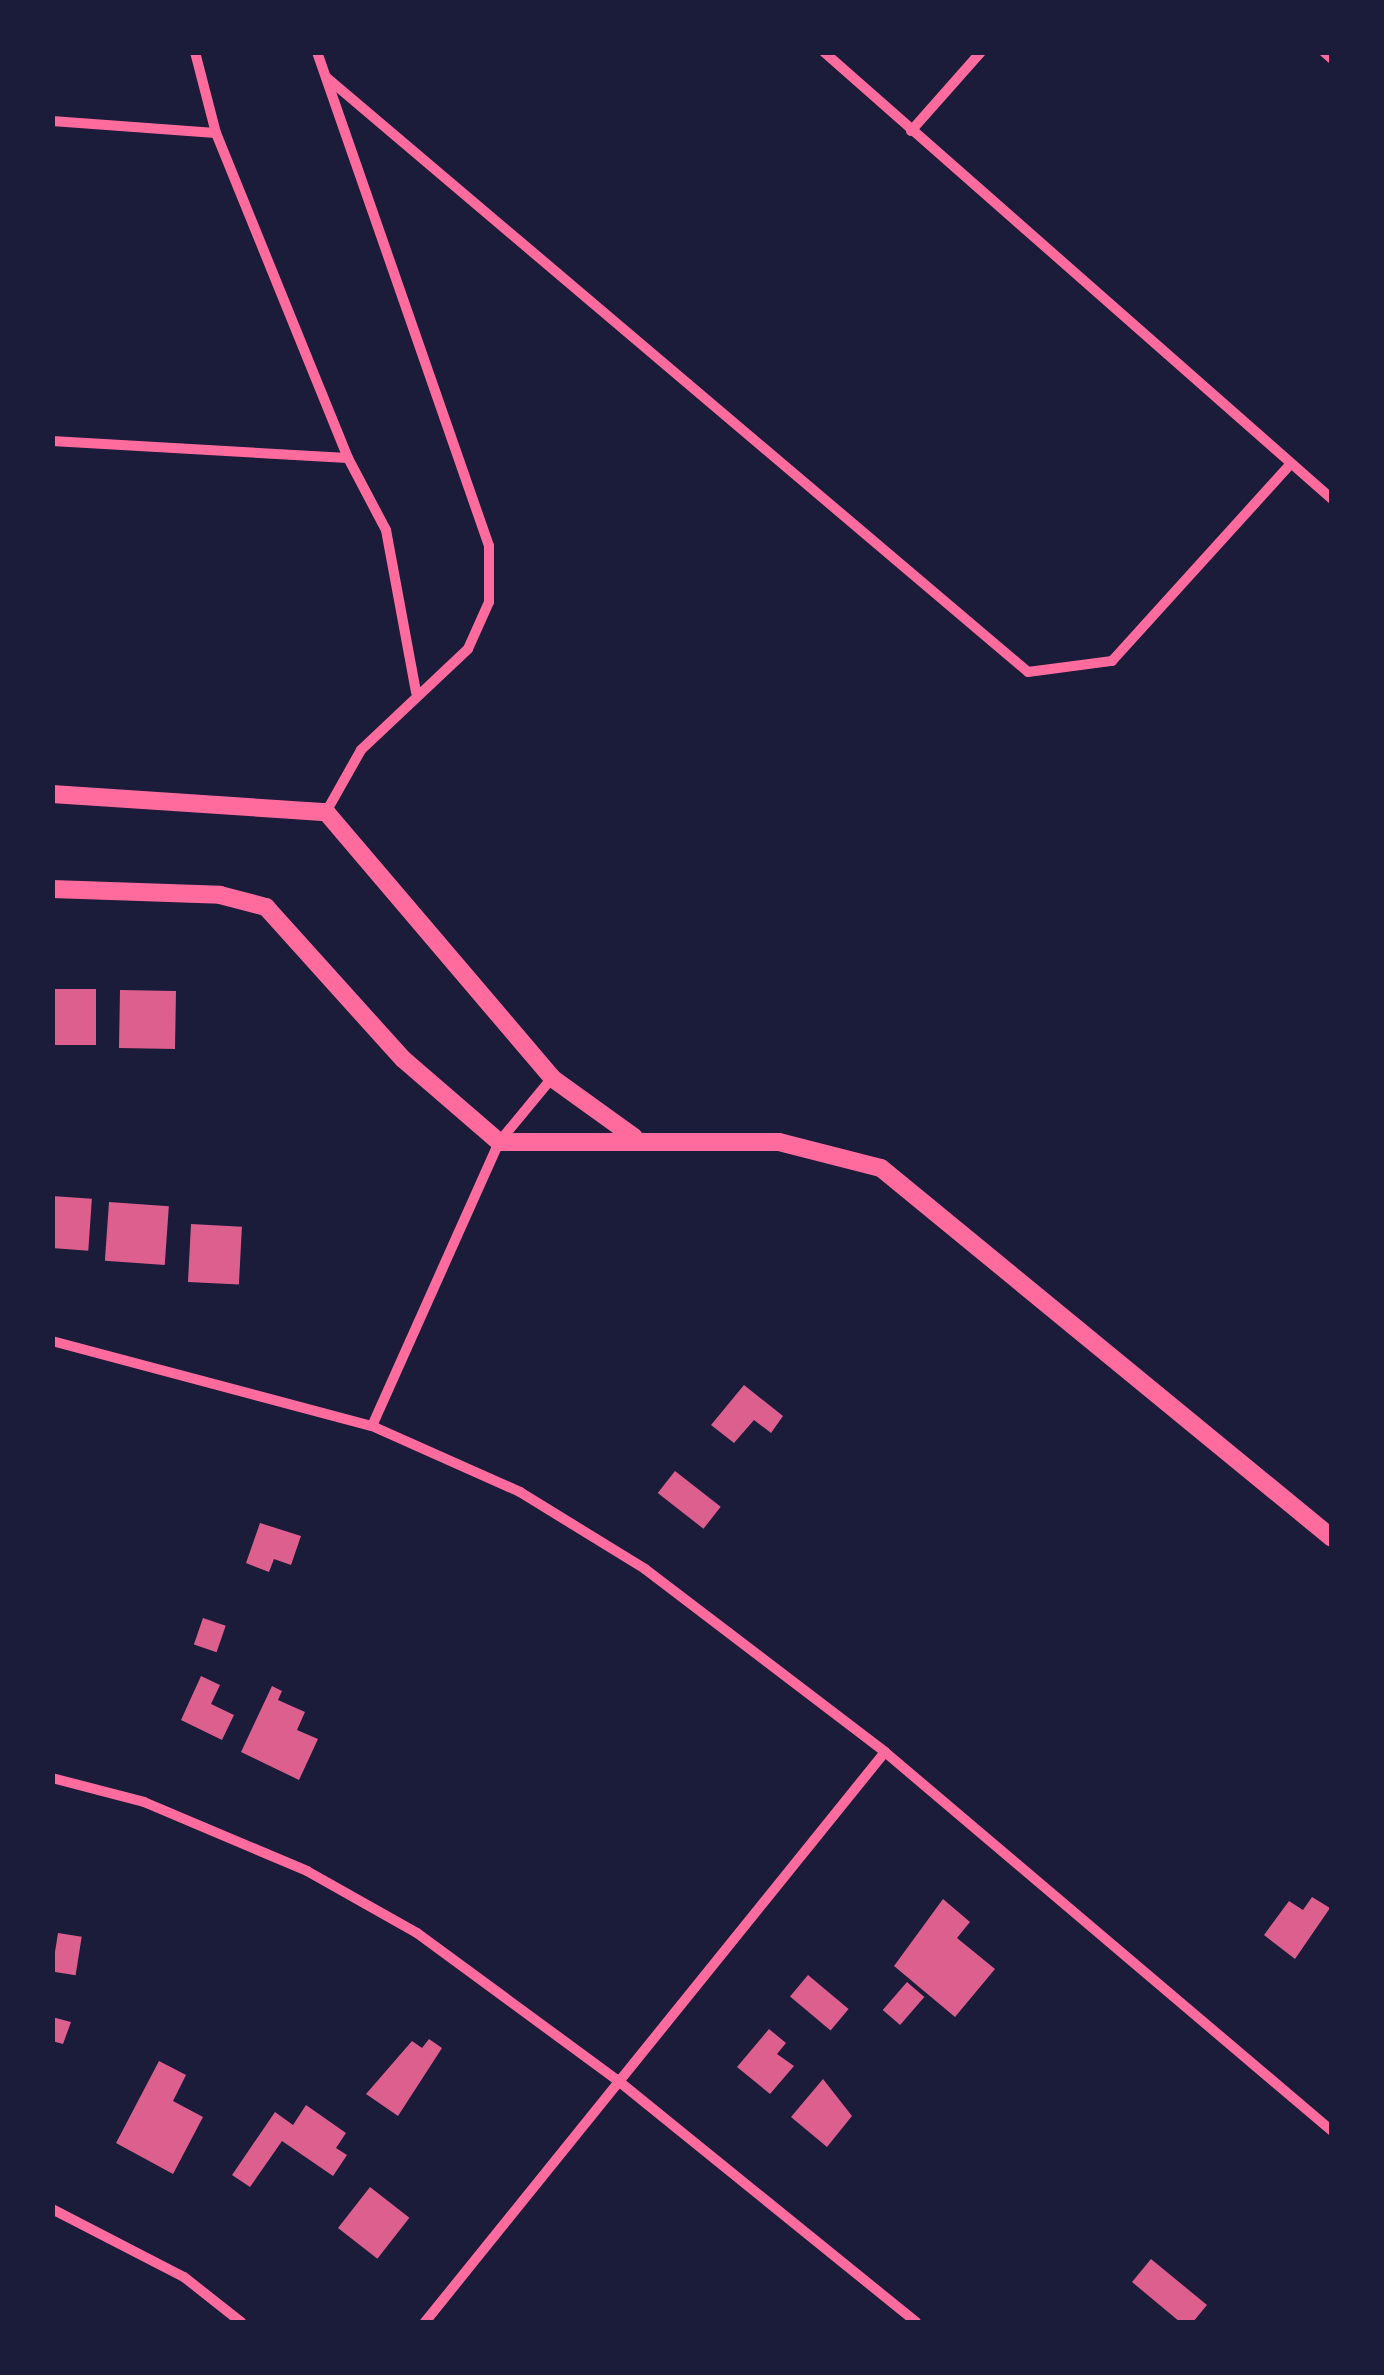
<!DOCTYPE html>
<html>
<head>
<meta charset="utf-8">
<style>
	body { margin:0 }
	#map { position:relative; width:1384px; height:2375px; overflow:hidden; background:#1b1b3a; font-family:Overpass,sans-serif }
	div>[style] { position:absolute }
	.building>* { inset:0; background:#dd5f8e; transform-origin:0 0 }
	.minor>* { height:10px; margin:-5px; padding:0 5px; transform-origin:5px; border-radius:5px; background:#ff6b9d }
	.tertiary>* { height:18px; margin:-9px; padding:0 9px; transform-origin:9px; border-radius:9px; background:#ff6b9d }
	span { translate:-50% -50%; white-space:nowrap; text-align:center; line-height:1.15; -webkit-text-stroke:9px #1b1b3a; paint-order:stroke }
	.frame { position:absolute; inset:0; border:55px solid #1b1b3a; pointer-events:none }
</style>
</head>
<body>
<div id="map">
	<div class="building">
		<div style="left:52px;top:989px;width:44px;height:56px"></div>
		<div style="left:120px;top:990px;width:56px;height:58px;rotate:1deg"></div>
		<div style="left:52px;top:1196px;width:40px;height:52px;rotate:4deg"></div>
		<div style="left:109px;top:1202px;width:60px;height:59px;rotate:4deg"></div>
		<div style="left:191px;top:1224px;width:51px;height:58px;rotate:3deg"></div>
		<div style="clip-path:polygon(744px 1385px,783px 1416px,771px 1433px,754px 1420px,734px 1443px,711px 1425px)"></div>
		<div style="left:675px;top:1471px;width:58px;height:28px;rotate:38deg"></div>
		<div style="clip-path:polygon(260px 1523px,301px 1536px,291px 1565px,274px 1559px,269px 1572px,246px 1563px)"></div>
		<div style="left:203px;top:1618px;width:24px;height:28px;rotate:19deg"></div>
		<div style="clip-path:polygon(201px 1676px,220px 1685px,211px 1704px,234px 1715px,222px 1740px,181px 1720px)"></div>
		<div style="clip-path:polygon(272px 1686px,282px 1691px,278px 1700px,305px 1712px,297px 1730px,318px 1739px,299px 1780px,241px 1752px)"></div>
		<div style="clip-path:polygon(1312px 1897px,1330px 1908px,1295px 1959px,1264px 1935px,1289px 1901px,1303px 1910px)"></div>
		<div style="clip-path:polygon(943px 1899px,970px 1922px,957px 1938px,995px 1969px,955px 2017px,894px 1966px)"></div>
		<div style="left:58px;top:1933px;width:24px;height:39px;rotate:9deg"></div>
		<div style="left:808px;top:1975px;width:53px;height:28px;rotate:40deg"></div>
		<div style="left:907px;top:1982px;width:23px;height:37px;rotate:41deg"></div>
		<div style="clip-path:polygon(52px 2017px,71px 2022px,63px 2044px,52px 2041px)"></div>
		<div style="clip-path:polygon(769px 2029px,786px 2043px,777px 2054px,794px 2066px,770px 2094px,737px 2067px)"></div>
		<div style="clip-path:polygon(429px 2039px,442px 2048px,398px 2116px,366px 2094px,412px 2041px,422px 2048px)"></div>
		<div style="clip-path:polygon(159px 2061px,186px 2075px,173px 2101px,203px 2117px,173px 2174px,116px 2143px)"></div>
		<div style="clip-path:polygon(823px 2079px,852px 2116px,827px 2147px,791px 2117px)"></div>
		<div style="clip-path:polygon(306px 2105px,346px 2133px,336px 2148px,347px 2155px,333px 2176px,282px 2141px,250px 2187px,232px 2175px,275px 2112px,293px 2125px)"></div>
		<div style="left:370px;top:2187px;width:50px;height:52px;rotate:38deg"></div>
		<div style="clip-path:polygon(1151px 2259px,1207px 2305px,1193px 2322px,1180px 2322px,1132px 2282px)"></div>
	</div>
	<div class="minor">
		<div style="left:195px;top:52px;width:84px;rotate:75.5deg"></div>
		<div style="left:216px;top:133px;width:351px;rotate:67.9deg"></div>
		<div style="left:348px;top:458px;width:81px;rotate:62.2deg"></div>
		<div style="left:386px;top:530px;width:165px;rotate:79.5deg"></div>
		<div style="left:317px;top:52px;width:523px;rotate:70.8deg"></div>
		<div style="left:489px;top:546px;width:56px;rotate:90deg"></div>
		<div style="left:489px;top:602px;width:51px;rotate:114.1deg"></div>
		<div style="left:468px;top:649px;width:147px;rotate:136.7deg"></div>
		<div style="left:361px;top:750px;width:71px;rotate:119.4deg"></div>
		<div style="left:824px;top:52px;width:677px;rotate:41.35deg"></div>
		<div style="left:1324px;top:52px;width:11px;rotate:41deg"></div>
		<div style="left:326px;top:77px;width:920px;rotate:40.28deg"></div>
		<div style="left:1028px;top:672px;width:85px;rotate:-7.5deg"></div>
		<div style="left:1112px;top:661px;width:265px;rotate:-47.8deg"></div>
		<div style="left:52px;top:121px;width:164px;rotate:4.2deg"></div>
		<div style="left:911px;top:131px;width:106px;rotate:-48.5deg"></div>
		<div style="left:52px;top:441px;width:296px;rotate:3.3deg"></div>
		<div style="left:52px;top:1341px;width:331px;rotate:14.9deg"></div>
		<div style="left:372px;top:1426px;width:162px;rotate:24deg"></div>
		<div style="left:520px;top:1492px;width:147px;rotate:31.6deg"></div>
		<div style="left:645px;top:1569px;width:302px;rotate:37.3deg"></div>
		<div style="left:885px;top:1752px;width:586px;rotate:40.29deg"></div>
		<div style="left:372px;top:1426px;width:311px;rotate:-65.9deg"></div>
		<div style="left:499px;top:1142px;width:83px;rotate:-50.4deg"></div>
		<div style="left:52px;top:1778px;width:95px;rotate:14.6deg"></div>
		<div style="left:144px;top:1802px;width:177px;rotate:22.9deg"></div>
		<div style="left:307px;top:1871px;width:126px;rotate:29.4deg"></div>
		<div style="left:417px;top:1933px;width:247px;rotate:36.3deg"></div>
		<div style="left:616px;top:2079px;width:386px;rotate:39deg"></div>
		<div style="left:52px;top:2209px;width:148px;rotate:27.3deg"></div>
		<div style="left:184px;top:2277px;width:73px;rotate:38.3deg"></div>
		<div style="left:425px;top:2322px;width:732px;rotate:-51.1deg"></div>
	</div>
	<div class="tertiary">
		<div style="left:52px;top:794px;width:275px;rotate:3.8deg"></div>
		<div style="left:326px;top:812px;width:349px;rotate:49.6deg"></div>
		<div style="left:552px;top:1078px;width:101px;rotate:35.7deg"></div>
		<div style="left:52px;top:889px;width:168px;rotate:2deg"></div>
		<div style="left:220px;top:895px;width:48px;rotate:14.6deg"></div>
		<div style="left:266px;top:907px;width:205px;rotate:48deg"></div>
		<div style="left:403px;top:1059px;width:127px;rotate:40.8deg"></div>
		<div style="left:499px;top:1142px;width:280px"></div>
		<div style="left:779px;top:1142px;width:105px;rotate:14.3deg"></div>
		<div style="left:881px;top:1168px;width:583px;rotate:39.37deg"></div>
	</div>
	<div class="frame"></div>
</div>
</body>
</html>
